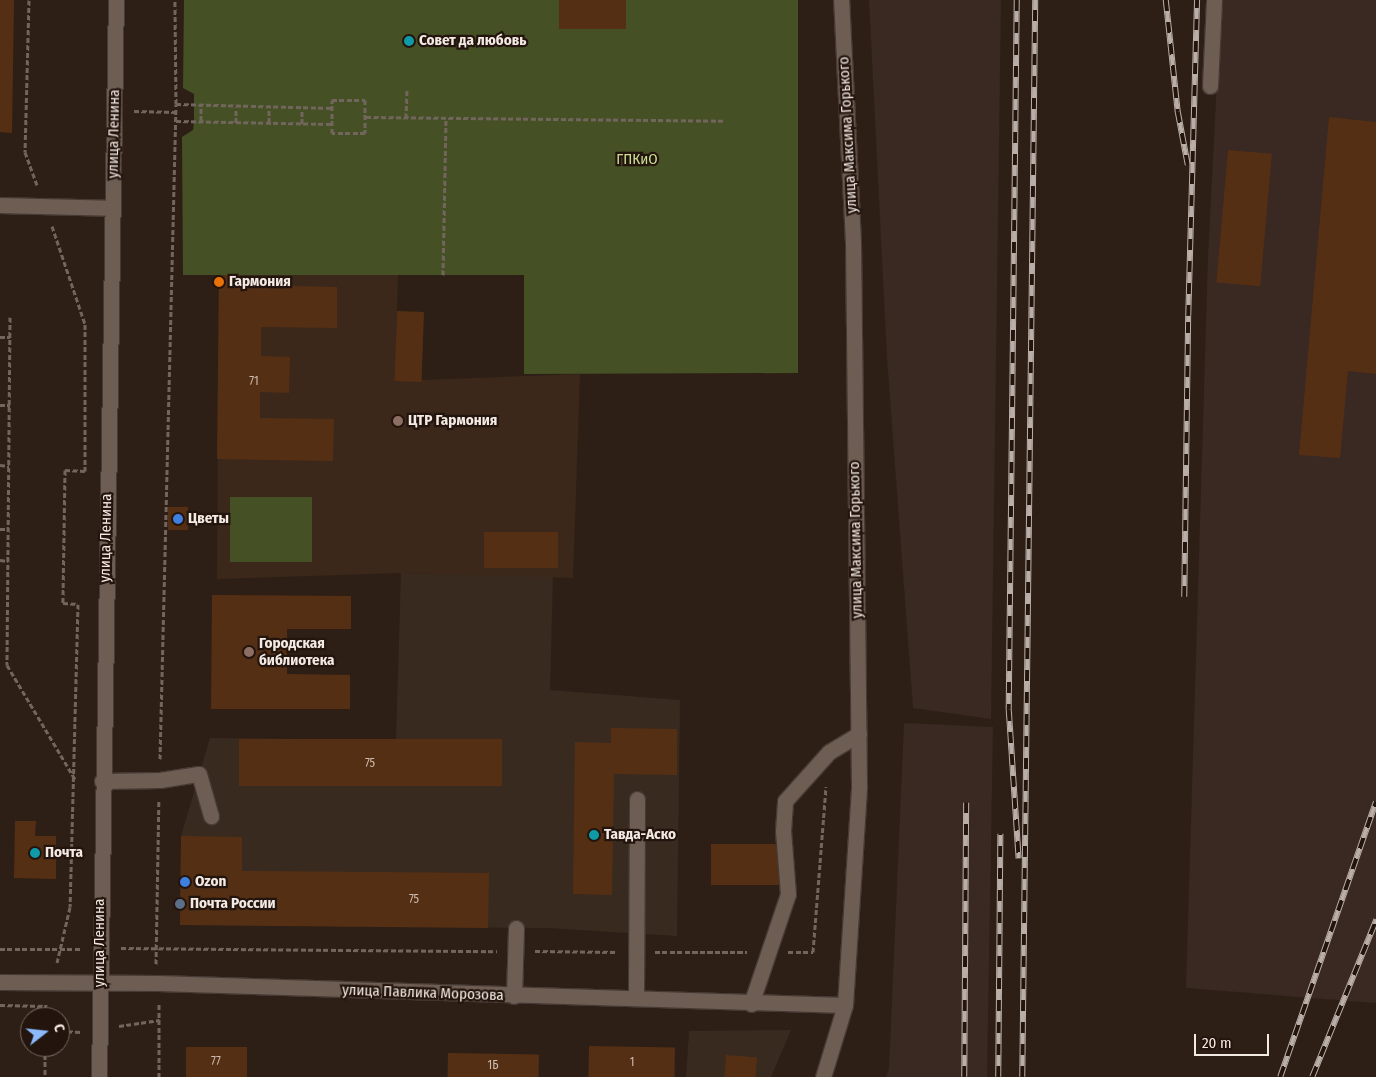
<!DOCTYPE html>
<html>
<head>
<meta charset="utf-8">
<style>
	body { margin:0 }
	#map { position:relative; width:1376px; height:1077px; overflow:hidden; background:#2d1f16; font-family:"Fira Sans Condensed",sans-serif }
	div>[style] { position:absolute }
	.commercial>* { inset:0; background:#392a1f }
	.industrial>* { inset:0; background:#3a2822 }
	.built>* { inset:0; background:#3b281b }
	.green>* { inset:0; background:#455024; transform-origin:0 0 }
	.building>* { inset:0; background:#552f14; transform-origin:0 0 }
	.path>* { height:3px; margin-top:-1.5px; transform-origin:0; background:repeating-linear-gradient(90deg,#71655d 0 5px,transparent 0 7.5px) }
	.roads { filter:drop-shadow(1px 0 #463a34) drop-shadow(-1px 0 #463a34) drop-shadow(0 1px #463a34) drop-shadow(0 -1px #463a34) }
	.minor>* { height:15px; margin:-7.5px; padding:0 7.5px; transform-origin:7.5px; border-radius:7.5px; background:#6e5d53 }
	.rail>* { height:5.5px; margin-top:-2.75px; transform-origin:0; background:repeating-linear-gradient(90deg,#23150d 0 11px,#baafa8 0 22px); box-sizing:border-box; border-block:1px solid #baafa8 }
	.dots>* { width:14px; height:14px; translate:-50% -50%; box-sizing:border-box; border:2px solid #23150d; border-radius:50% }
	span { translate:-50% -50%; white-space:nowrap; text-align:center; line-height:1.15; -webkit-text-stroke:4.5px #23150d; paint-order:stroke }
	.number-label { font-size:12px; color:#ccbbb0 }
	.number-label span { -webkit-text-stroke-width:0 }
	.poi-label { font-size:15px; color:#f4eae4; font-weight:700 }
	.left { translate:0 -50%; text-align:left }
	.street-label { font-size:15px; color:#f4eae4 }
	.park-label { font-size:15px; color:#cade94 }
	.north { position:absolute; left:20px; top:1007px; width:50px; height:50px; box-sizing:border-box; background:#23150d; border:1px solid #776a63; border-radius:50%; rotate:74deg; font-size:14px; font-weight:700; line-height:20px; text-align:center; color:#f4eae4 }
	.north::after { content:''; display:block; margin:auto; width:18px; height:22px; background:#8bb9fc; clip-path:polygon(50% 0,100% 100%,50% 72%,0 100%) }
	.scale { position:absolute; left:1194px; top:1034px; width:75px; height:22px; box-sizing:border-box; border:2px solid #f4eae4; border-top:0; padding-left:6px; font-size:15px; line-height:18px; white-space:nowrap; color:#f4eae4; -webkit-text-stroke:4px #23150d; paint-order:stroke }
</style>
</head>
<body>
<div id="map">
	<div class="commercial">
		<div style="clip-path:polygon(401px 573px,553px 576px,550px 690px,680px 700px,677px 936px,547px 928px,180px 925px,181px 836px,210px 738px,396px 740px)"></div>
		<div style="clip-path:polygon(791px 1030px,771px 1077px,686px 1077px,689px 1031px)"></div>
	</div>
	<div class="industrial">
		<div style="clip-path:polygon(869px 0,1001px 0,991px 719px,913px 708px,887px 358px)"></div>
		<div style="clip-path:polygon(1221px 0,1376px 0,1376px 1003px,1186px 988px,1208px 257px)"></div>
		<div style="clip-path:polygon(904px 723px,993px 727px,987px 1077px,886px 1077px,889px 1069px)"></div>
	</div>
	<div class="built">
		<div style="clip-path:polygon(219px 275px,398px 275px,395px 381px,580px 374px,573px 578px,401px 573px,217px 579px)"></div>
	</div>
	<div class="green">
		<div style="clip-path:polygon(184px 0,798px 0,798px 373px,524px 374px,524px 275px,183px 275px,182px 137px,193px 130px,194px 121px,194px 94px,183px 88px)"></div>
		<div style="left:312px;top:497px;width:65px;height:82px;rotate:90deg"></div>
	</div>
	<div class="building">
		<div style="clip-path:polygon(0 0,14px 0,12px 133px,0 132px)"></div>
		<div style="left:559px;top:0;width:67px;height:29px"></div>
		<div style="clip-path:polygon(1329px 117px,1376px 122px,1376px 374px,1348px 371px,1340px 458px,1299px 455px)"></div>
		<div style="left:1228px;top:150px;width:44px;height:133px;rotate:5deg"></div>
		<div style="clip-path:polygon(219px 275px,240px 275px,240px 285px,337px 287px,337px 328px,261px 327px,261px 356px,290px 357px,289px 393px,260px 392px,260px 418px,334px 419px,333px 461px,217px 459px)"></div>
		<div style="left:397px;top:311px;width:27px;height:70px;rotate:2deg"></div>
		<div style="left:168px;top:507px;width:20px;height:23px"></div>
		<div style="left:484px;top:532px;width:74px;height:36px"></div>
		<div style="clip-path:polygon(212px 595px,351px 596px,351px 629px,287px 629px,287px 674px,350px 675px,350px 709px,211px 709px)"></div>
		<div style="clip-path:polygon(611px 728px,677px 729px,677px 775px,614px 774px,612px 895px,573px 894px,575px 742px,611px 743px)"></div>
		<div style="left:239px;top:739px;width:263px;height:47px"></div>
		<div style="clip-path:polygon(15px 821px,36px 821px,35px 836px,56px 836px,56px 879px,14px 878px)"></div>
		<div style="clip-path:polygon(181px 836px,242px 837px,242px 871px,489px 873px,488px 928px,180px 925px)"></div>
		<div style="left:711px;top:844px;width:69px;height:41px"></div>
		<div style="left:589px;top:1046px;width:86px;height:31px;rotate:1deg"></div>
		<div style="left:186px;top:1047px;width:61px;height:30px"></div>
		<div style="left:448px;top:1053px;width:91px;height:24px;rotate:1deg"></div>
		<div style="left:726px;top:1055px;width:31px;height:22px;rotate:4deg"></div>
	</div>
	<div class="path">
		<div style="left:29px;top:0;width:152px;rotate:91.5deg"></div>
		<div style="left:25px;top:152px;width:35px;rotate:70deg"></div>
		<div style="left:332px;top:100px;width:33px"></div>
		<div style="left:365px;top:100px;width:33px;rotate:90deg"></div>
		<div style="left:365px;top:133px;width:33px;rotate:180deg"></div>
		<div style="left:332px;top:133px;width:33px;rotate:-90deg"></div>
		<div style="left:176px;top:104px;width:156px;rotate:1.5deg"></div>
		<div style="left:134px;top:111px;width:42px;rotate:1.4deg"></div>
		<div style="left:366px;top:117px;width:358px;rotate:0.6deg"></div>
		<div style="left:406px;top:118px;width:29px;rotate:-88deg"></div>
		<div style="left:176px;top:121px;width:156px;rotate:1.1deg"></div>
		<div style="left:201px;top:121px;width:16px;rotate:-90deg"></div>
		<div style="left:236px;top:123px;width:16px;rotate:-90deg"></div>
		<div style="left:269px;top:123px;width:16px;rotate:-90deg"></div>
		<div style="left:302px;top:124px;width:15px;rotate:-90deg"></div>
		<div style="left:52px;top:226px;width:103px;rotate:71.4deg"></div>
		<div style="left:85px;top:324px;width:147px;rotate:90deg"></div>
		<div style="left:85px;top:471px;width:20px;rotate:-177deg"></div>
		<div style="left:65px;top:470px;width:133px;rotate:90.9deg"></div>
		<div style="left:63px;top:603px;width:15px;rotate:4deg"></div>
		<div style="left:78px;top:604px;width:303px;rotate:91.5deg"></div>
		<div style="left:70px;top:907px;width:57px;rotate:103.1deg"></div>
		<div style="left:443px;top:275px;width:156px;rotate:-88.9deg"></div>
		<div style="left:10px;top:317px;width:348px;rotate:90.5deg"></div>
		<div style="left:7px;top:665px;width:133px;rotate:59.2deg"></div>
		<div style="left:0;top:337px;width:10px"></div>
		<div style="left:0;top:405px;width:10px"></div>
		<div style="left:0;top:465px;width:9px;rotate:6deg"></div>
		<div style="left:0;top:529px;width:8px"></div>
		<div style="left:0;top:560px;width:8px;rotate:7deg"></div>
		<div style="left:160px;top:759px;width:655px;rotate:-88.6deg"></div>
		<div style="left:176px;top:104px;width:104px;rotate:-90.6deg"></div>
		<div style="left:121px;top:948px;width:376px;rotate:0.5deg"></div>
		<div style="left:0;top:949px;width:82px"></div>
		<div style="left:535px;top:951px;width:82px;rotate:0.7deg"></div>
		<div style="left:655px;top:952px;width:92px"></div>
		<div style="left:788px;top:952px;width:25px"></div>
		<div style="left:813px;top:952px;width:166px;rotate:-85.5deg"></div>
		<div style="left:156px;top:964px;width:164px;rotate:-89deg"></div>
		<div style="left:0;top:1005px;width:45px;rotate:1.3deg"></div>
		<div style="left:45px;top:1017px;width:14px;rotate:-86deg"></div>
		<div style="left:119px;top:1026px;width:41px;rotate:-8.3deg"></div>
		<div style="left:60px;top:1031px;width:21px;rotate:3deg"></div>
		<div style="left:45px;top:1047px;width:30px;rotate:90deg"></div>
		<div style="left:159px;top:1077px;width:74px;rotate:-90deg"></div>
	</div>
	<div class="roads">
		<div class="minor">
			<div style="left:1210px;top:86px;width:86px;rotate:-87.3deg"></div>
			<div style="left:0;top:205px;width:111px;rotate:1.5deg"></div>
			<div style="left:102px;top:781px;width:58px;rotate:-1deg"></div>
			<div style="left:160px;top:780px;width:39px;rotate:-9deg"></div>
			<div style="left:199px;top:774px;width:44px;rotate:74.1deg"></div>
			<div style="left:0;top:982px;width:158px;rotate:0.4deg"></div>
			<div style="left:158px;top:983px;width:687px;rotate:1.83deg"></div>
			<div style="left:514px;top:996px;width:68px;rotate:-88.3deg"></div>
			<div style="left:636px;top:998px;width:199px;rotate:-89.7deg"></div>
			<div style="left:751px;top:1004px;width:116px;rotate:-71.4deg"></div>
			<div style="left:788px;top:894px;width:63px;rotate:-94.5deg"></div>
			<div style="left:783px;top:831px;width:30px;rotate:-86deg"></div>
			<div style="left:785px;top:801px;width:66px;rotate:-48.1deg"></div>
			<div style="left:829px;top:752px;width:35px;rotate:-31deg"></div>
			<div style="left:99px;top:1077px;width:1077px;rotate:-89.1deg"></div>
			<div style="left:823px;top:1077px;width:75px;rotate:-73deg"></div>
			<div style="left:845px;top:1005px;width:219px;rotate:-86.3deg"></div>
			<div style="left:859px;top:786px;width:544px;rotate:-90.63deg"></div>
			<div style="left:853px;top:242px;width:242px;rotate:-92.8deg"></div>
		</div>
	</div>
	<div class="rail">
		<div style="left:1017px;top:0;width:710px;rotate:90.65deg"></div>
		<div style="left:1009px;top:710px;width:149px;rotate:86.2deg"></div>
		<div style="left:1166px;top:0;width:113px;rotate:83.9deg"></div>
		<div style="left:1178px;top:112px;width:54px;rotate:79.3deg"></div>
		<div style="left:1184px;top:597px;width:281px;rotate:-89.2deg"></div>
		<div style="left:1188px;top:316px;width:316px;rotate:-88.4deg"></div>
		<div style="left:964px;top:1077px;width:274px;rotate:-89.6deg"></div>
		<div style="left:998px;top:1077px;width:243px;rotate:-89.5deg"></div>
		<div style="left:1022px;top:1077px;width:1077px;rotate:-89.31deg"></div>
		<div style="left:1280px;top:1077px;width:291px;rotate:-70.8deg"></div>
		<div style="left:1312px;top:1077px;width:170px;rotate:-67.8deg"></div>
	</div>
	<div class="dots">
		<div style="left:409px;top:41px;background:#0f9aa8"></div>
		<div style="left:219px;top:282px;background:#e8710a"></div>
		<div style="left:398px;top:421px;background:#8d6e63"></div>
		<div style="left:178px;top:519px;background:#3f7fe0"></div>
		<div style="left:249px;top:652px;background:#8d6e63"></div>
		<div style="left:594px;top:835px;background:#0f9aa8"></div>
		<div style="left:35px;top:853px;background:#0f9aa8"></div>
		<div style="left:185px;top:882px;background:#3f7fe0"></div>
		<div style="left:180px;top:904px;background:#5c6f8a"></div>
	</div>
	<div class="number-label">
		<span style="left:254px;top:382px">71</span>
		<span style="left:370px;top:764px">75</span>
		<span style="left:414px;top:900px">75</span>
		<span style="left:216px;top:1062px">77</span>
		<span style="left:632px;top:1063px">1</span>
		<span style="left:493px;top:1066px">1Б</span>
	</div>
	<div class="poi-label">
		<span class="left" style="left:419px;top:41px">Совет да любовь</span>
		<span class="left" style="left:229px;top:282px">Гармония</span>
		<span class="left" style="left:408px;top:421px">ЦТР Гармония</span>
		<span class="left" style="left:188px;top:519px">Цветы</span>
		<span class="left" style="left:259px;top:652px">Городская<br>библиотека</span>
		<span class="left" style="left:604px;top:835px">Тавда-Аско</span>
		<span class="left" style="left:45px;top:853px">Почта</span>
		<span class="left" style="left:195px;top:882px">Ozon</span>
		<span class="left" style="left:190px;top:904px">Почта России</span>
	</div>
	<div class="street-label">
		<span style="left:114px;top:134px;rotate:-89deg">улица Ленина</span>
		<span style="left:848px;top:135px;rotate:-93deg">улица Максима Горького</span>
		<span style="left:106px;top:538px;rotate:-89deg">улица Ленина</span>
		<span style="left:856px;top:540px;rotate:-91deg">улица Максима Горького</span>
		<span style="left:100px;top:943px;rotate:-90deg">улица Ленина</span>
		<span style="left:423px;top:993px;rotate:2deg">улица Павлика Морозова</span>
	</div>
	<div class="park-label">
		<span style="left:637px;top:160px">ГПКиО</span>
	</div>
	<div class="north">С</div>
	<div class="scale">20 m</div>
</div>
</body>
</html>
